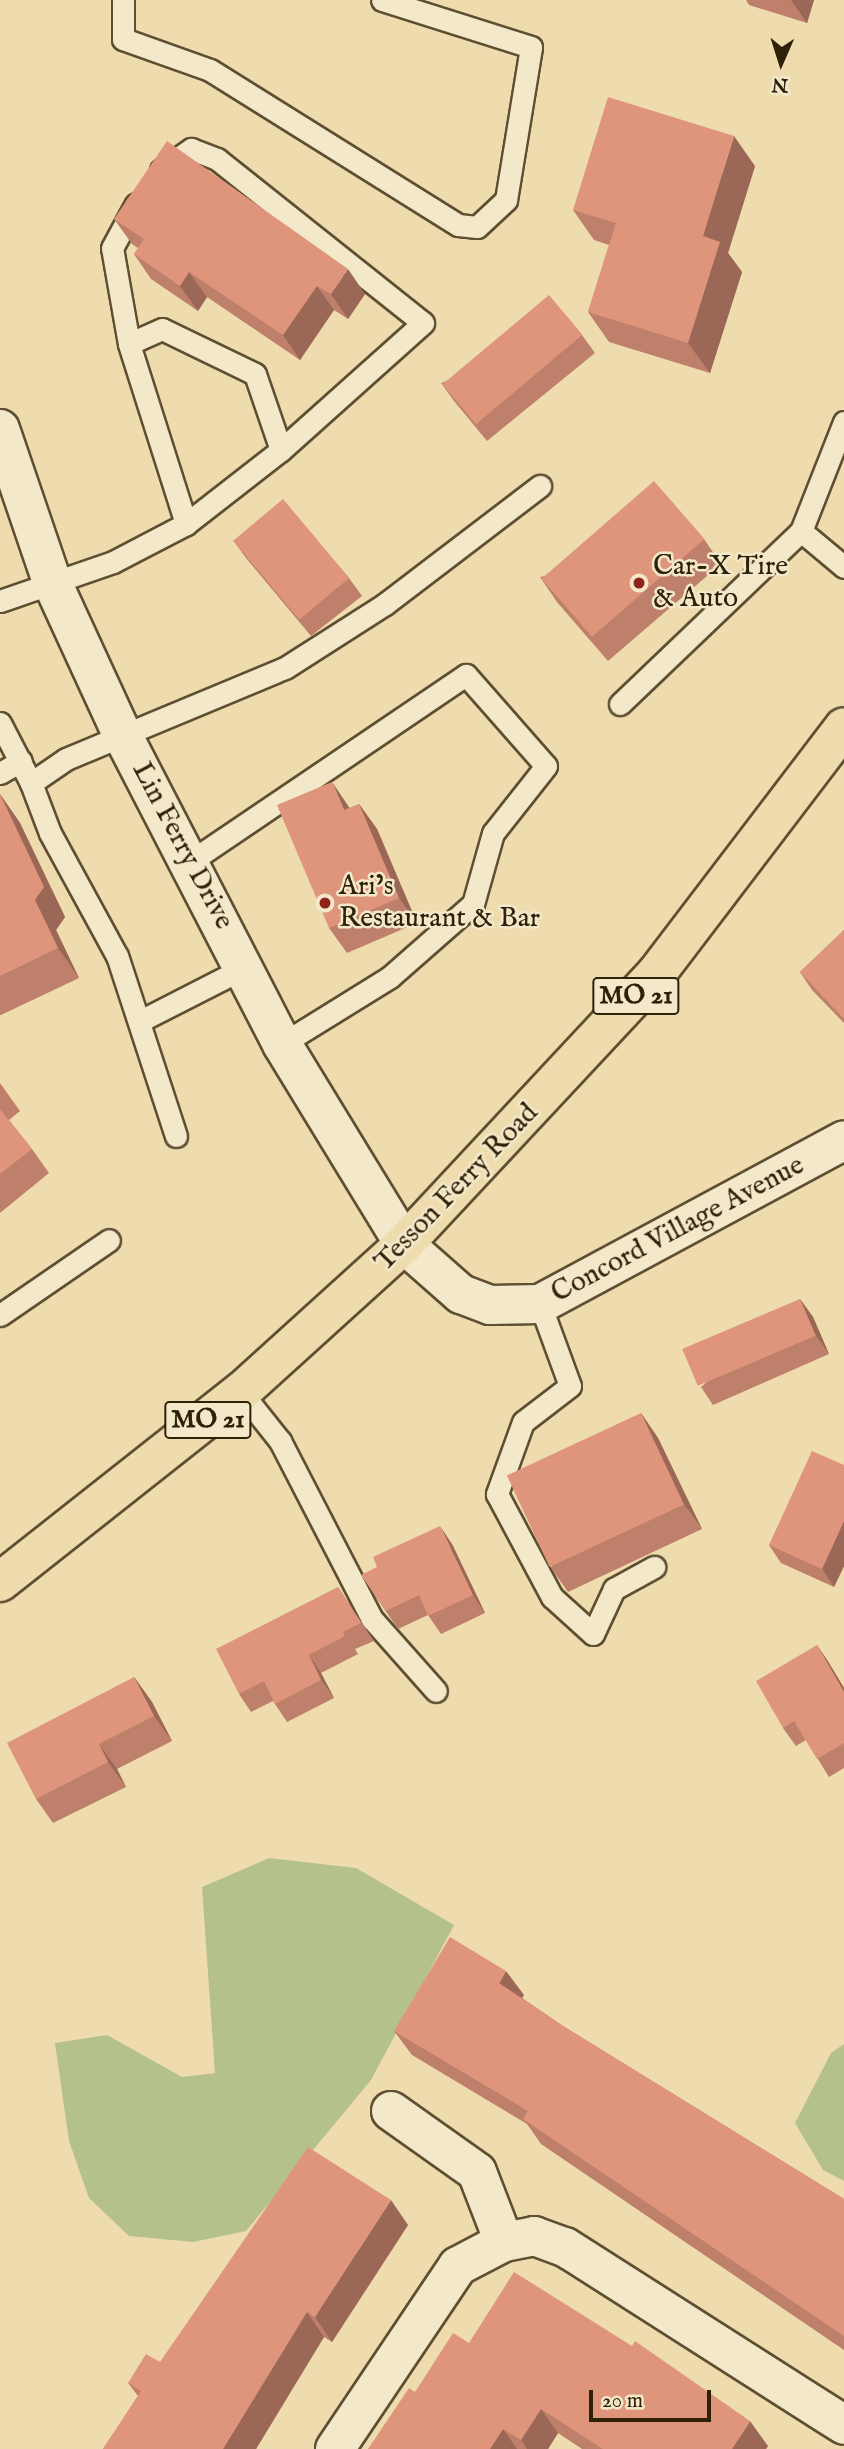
<!DOCTYPE html>
<html>
<head>
<meta charset="utf-8">
<style>
	body { margin:0 }
	#map { position:relative; width:844px; height:2449px; overflow:hidden; background:#eedcae; font-family:"IM FELL English",serif }
	div>[style] { position:absolute }
	.green>* { inset:0; background:#b5c18d }
	.roads { filter:drop-shadow(2px 0 #5f4f32) drop-shadow(-2px 0 #5f4f32) drop-shadow(0 2px #5f4f32) drop-shadow(0 -2px #5f4f32) }
	.lane>* { height:21px; margin:-10.5px; padding:0 10.5px; transform-origin:10.5px; border-radius:10.5px; background:#f4e8ca }
	.street>* { height:38px; margin:-19px; padding:0 19px; transform-origin:19px; border-radius:19px; background:#f4e8ca }
	.secondary>* { height:38px; margin:-19px; padding:0 19px; transform-origin:19px; border-radius:19px; background:#f4e8ca }
	.primary>* { height:38px; margin:-19px; padding:0 19px; transform-origin:19px; border-radius:19px; background:#eedcae }
	.wall>* { inset:0; background:#bf806b }
	.shaded-wall>* { inset:0; background:#9b6857 }
	.building>* { inset:0; background:#de957c; transform-origin:0 0 }
	.dots>* { width:19px; height:19px; translate:-50% -50%; box-sizing:border-box; border:4px solid #f4e8ca; border-radius:50% }
	span { translate:-50% -50%; white-space:nowrap; text-align:center; line-height:1.15; -webkit-text-stroke:5px #f4e8ca; paint-order:stroke }
	.shield-label span { padding:2px 5px; background:#f4e8ca; border:2px solid; border-radius:5px; -webkit-text-stroke-width:0 }
	.shield-label { font-size:26px; color:#2f2008; font-weight:700 }
	.poi-label { font-size:28px; color:#2f2008 }
	.left { translate:0 -50%; text-align:left }
	.street-label { font-size:28px; color:#2f2008 }
	.north { position:absolute; left:746px; top:28px; width:70px; height:70px; -webkit-text-stroke:5px #f4e8ca; paint-order:stroke; rotate:183deg; font-size:19px; font-weight:700; line-height:28px; text-align:center; color:#2f2008 }
	.north::after { content:''; display:block; margin:auto; width:24px; height:32px; background:#2f2008; clip-path:polygon(50% 0,100% 100%,50% 72%,0 100%) }
	.scale { position:absolute; left:589px; top:2390px; width:122px; height:32px; box-sizing:border-box; border:4px solid #2f2008; border-top:0; padding-left:9px; font-size:21px; line-height:24px; white-space:nowrap; color:#2f2008; -webkit-text-stroke:5px #f4e8ca; paint-order:stroke }
</style>
</head>
<body>
<div id="map">
	<div class="green">
		<div style="clip-path:polygon(269px 1858px,356px 1868px,454px 1925px,371px 2080px,246px 2231px,193px 2242px,129px 2236px,89px 2198px,69px 2141px,55px 2043px,107px 2035px,182px 2077px,215px 2073px,202px 1887px)"></div>
		<div style="clip-path:polygon(844px 2044px,844px 2181px,823px 2170px,795px 2123px,831px 2053px)"></div>
	</div>
	<div class="roads">
		<div class="lane">
			<div style="left:123px;top:0;width:39px;rotate:90deg"></div>
			<div style="left:123px;top:39px;width:92px;rotate:19.6deg"></div>
			<div style="left:210px;top:70px;width:292px;rotate:32deg"></div>
			<div style="left:458px;top:225px;width:19px;rotate:6deg"></div>
			<div style="left:477px;top:227px;width:40px;rotate:-43deg"></div>
			<div style="left:506px;top:200px;width:155px;rotate:-80.7deg"></div>
			<div style="left:531px;top:47px;width:156px;rotate:-162.5deg"></div>
			<div style="left:161px;top:170px;width:37px;rotate:-35deg"></div>
			<div style="left:191px;top:149px;width:28px;rotate:21deg"></div>
			<div style="left:217px;top:159px;width:263px;rotate:38.5deg"></div>
			<div style="left:423px;top:323px;width:191px;rotate:138.2deg"></div>
			<div style="left:129px;top:344px;width:97px;rotate:-100deg"></div>
			<div style="left:112px;top:248px;width:50px;rotate:-61.4deg"></div>
			<div style="left:844px;top:422px;width:117px;rotate:111.5deg"></div>
			<div style="left:801px;top:531px;width:56px;rotate:39.9deg"></div>
			<div style="left:0;top:601px;width:120px;rotate:-19deg"></div>
			<div style="left:113px;top:562px;width:82px;rotate:-27.5deg"></div>
			<div style="left:186px;top:524px;width:120px;rotate:-37.9deg"></div>
			<div style="left:281px;top:450px;width:80px;rotate:-108.9deg"></div>
			<div style="left:255px;top:374px;width:103px;rotate:-154.2deg"></div>
			<div style="left:162px;top:329px;width:36px;rotate:156deg"></div>
			<div style="left:129px;top:344px;width:189px;rotate:72.4deg"></div>
			<div style="left:620px;top:704px;width:250px;rotate:-43.7deg"></div>
			<div style="left:0;top:723px;width:68px;rotate:62.7deg"></div>
			<div style="left:0;top:773px;width:24px;rotate:-30deg"></div>
			<div style="left:191px;top:861px;width:332px;rotate:-34.1deg"></div>
			<div style="left:466px;top:675px;width:121px;rotate:48.7deg"></div>
			<div style="left:546px;top:766px;width:85px;rotate:128.3deg"></div>
			<div style="left:493px;top:833px;width:74px;rotate:105.7deg"></div>
			<div style="left:473px;top:904px;width:111px;rotate:138.7deg"></div>
			<div style="left:390px;top:977px;width:127px;rotate:148.2deg"></div>
			<div style="left:140px;top:1021px;width:119px;rotate:-27deg"></div>
			<div style="left:176px;top:1136px;width:189px;rotate:-108.1deg"></div>
			<div style="left:117px;top:956px;width:140px;rotate:-118.6deg"></div>
			<div style="left:50px;top:833px;width:53px;rotate:-110.8deg"></div>
			<div style="left:31px;top:783px;width:42px;rotate:-34.4deg"></div>
			<div style="left:66px;top:759px;width:237px;rotate:-22.6deg"></div>
			<div style="left:285px;top:668px;width:119px;rotate:-32.6deg"></div>
			<div style="left:385px;top:604px;width:195px;rotate:-37.3deg"></div>
			<div style="left:540px;top:1304px;width:87px;rotate:69.9deg"></div>
			<div style="left:570px;top:1386px;width:59px;rotate:142.5deg"></div>
			<div style="left:523px;top:1422px;width:77px;rotate:109.9deg"></div>
			<div style="left:497px;top:1494px;width:117px;rotate:61.9deg"></div>
			<div style="left:552px;top:1597px;width:55px;rotate:42.1deg"></div>
			<div style="left:593px;top:1634px;width:50px;rotate:-65deg"></div>
			<div style="left:614px;top:1589px;width:46px;rotate:-28.8deg"></div>
			<div style="left:0;top:1315px;width:132px;rotate:-34.5deg"></div>
			<div style="left:241px;top:1392px;width:63px;rotate:51.5deg"></div>
			<div style="left:280px;top:1441px;width:200px;rotate:62.7deg"></div>
			<div style="left:372px;top:1619px;width:96px;rotate:48.4deg"></div>
		</div>
		<div class="street">
			<div style="left:0;top:429px;width:162px;rotate:71.2deg"></div>
			<div style="left:52px;top:582px;width:167px;rotate:65.3deg"></div>
			<div style="left:122px;top:734px;width:349px;rotate:62.7deg"></div>
			<div style="left:282px;top:1044px;width:234px;rotate:58.6deg"></div>
			<div style="left:391px;top:2111px;width:105px;rotate:35.3deg"></div>
			<div style="left:477px;top:2172px;width:75px;rotate:68.9deg"></div>
			<div style="left:335px;top:2449px;width:220px;rotate:-56.1deg"></div>
			<div style="left:458px;top:2266px;width:52px;rotate:-27.6deg"></div>
			<div style="left:504px;top:2242px;width:31px;rotate:-11deg"></div>
			<div style="left:534px;top:2236px;width:33px;rotate:20deg"></div>
			<div style="left:565px;top:2247px;width:331px;rotate:32.5deg"></div>
		</div>
		<div class="secondary">
			<div style="left:404px;top:1244px;width:76px;rotate:41.3deg"></div>
			<div style="left:461px;top:1294px;width:31px;rotate:21deg"></div>
			<div style="left:490px;top:1305px;width:50px;rotate:-1.1deg"></div>
			<div style="left:540px;top:1304px;width:345px;rotate:-28.3deg"></div>
		</div>
		<div class="primary">
			<div style="left:0;top:1582px;width:307px;rotate:-38.3deg"></div>
			<div style="left:241px;top:1392px;width:220px;rotate:-42.2deg"></div>
			<div style="left:404px;top:1244px;width:369px;rotate:-47deg"></div>
			<div style="left:656px;top:974px;width:310px;rotate:-52.7deg"></div>
		</div>
	</div>
	<div class="wall">
		<div style="clip-path:polygon(746px 0,814px 0,807px 23px,749px 5px)"></div>
		<div style="clip-path:polygon(755px 166px,728px 253px,742px 272px,710px 373px,609px 342px,588px 312px,609px 245px,594px 240px,573px 210px)"></div>
		<div style="clip-path:polygon(114px 219px,365px 294px,348px 319px,334px 310px,300px 360px,207px 297px,198px 311px,151px 279px,134px 254px,138px 248px,132px 244px)"></div>
		<div style="clip-path:polygon(582px 335px,595px 353px,487px 441px,454px 401px,441px 383px)"></div>
		<div style="clip-path:polygon(704px 539px,721px 564px,608px 661px,557px 602px,540px 577px)"></div>
		<div style="clip-path:polygon(233px 540px,349px 578px,362px 596px,311px 636px,246px 558px)"></div>
		<div style="clip-path:polygon(0 794px,20px 823px,65px 917px,56px 930px,79px 978px,1px 1015px,0 1015px)"></div>
		<div style="clip-path:polygon(359px 804px,377px 829px,417px 923px,347px 953px,329px 928px,350px 808px)"></div>
		<div style="clip-path:polygon(844px 930px,844px 1023px,812px 990px,800px 972px)"></div>
		<div style="clip-path:polygon(0 1083px,20px 1111px,9px 1120px,32px 1149px,49px 1173px,0 1213px)"></div>
		<div style="clip-path:polygon(800px 1299px,813px 1317px,829px 1354px,713px 1405px,701px 1387px)"></div>
		<div style="clip-path:polygon(641px 1413px,658px 1438px,702px 1529px,568px 1592px,551px 1568px)"></div>
		<div style="clip-path:polygon(844px 1465px,844px 1566px,834px 1587px,781px 1563px,769px 1545px)"></div>
		<div style="clip-path:polygon(452px 1544px,485px 1613px,441px 1634px,428px 1615px,398px 1629px,361px 1575px)"></div>
		<div style="clip-path:polygon(338px 1587px,374px 1641px,355px 1649px,358px 1654px,321px 1673px,334px 1698px,287px 1722px,273px 1701px,251px 1712px,239px 1694px)"></div>
		<div style="clip-path:polygon(817px 1645px,829px 1663px,844px 1688px,844px 1768px,829px 1777px,806px 1740px,796px 1746px,783px 1728px)"></div>
		<div style="clip-path:polygon(134px 1677px,152px 1702px,172px 1741px,117px 1769px,126px 1787px,53px 1823px,36px 1799px)"></div>
		<div style="clip-path:polygon(524px 1995px,522px 1998px,563px 2026px,844px 2199px,844px 2350px,541px 2144px,527px 2124px,412px 2055px,394px 2031px)"></div>
		<div style="clip-path:polygon(408px 2225px,332px 2342px,324px 2337px,256px 2449px,103px 2449px,138px 2396px,128px 2383px,160px 2362px)"></div>
		<div style="clip-path:polygon(469px 2343px,768px 2446px,766px 2449px,582px 2449px,558px 2433px,548px 2449px,368px 2449px,415px 2392px)"></div>
	</div>
	<div class="shaded-wall">
		<div style="clip-path:polygon(791px 0,814px 0,807px 23px)"></div>
		<div style="clip-path:polygon(734px 136px,755px 166px,728px 253px,742px 272px,710px 373px,688px 343px,703px 236px)"></div>
		<div style="clip-path:polygon(348px 269px,365px 294px,348px 319px,331px 294px)"></div>
		<div style="clip-path:polygon(189px 272px,207px 297px,198px 311px,180px 286px)"></div>
		<div style="clip-path:polygon(317px 286px,334px 310px,300px 360px,283px 335px)"></div>
		<div style="clip-path:polygon(332px 782px,349px 807px,361px 835px,344px 810px)"></div>
		<div style="clip-path:polygon(0 794px,20px 823px,65px 917px,56px 930px,79px 978px,58px 948px,35px 900px)"></div>
		<div style="clip-path:polygon(359px 804px,377px 829px,417px 923px,399px 898px)"></div>
		<div style="clip-path:polygon(800px 1299px,813px 1317px,829px 1354px,816px 1336px)"></div>
		<div style="clip-path:polygon(641px 1413px,658px 1438px,702px 1529px,684px 1504px)"></div>
		<div style="clip-path:polygon(844px 1521px,844px 1566px,834px 1587px,822px 1569px)"></div>
		<div style="clip-path:polygon(440px 1526px,452px 1544px,485px 1613px,473px 1595px)"></div>
		<div style="clip-path:polygon(817px 1645px,829px 1663px,844px 1688px,844px 1692px)"></div>
		<div style="clip-path:polygon(309px 1655px,321px 1673px,334px 1698px,321px 1680px)"></div>
		<div style="clip-path:polygon(134px 1677px,152px 1702px,172px 1741px,154px 1716px)"></div>
		<div style="clip-path:polygon(99px 1744px,117px 1769px,126px 1787px,108px 1762px)"></div>
		<div style="clip-path:polygon(506px 1971px,524px 1995px,516px 2008px,499px 1983px)"></div>
		<div style="clip-path:polygon(391px 2200px,408px 2225px,332px 2342px,315px 2317px)"></div>
		<div style="clip-path:polygon(307px 2312px,324px 2337px,256px 2449px,223px 2449px)"></div>
		<div style="clip-path:polygon(541px 2409px,558px 2433px,548px 2449px,527px 2449px,521px 2440px)"></div>
		<div style="clip-path:polygon(750px 2421px,768px 2446px,766px 2449px,732px 2449px)"></div>
		<div style="clip-path:polygon(503px 2429px,517px 2449px,490px 2449px)"></div>
	</div>
	<div class="building">
		<div style="clip-path:polygon(608px 97px,734px 136px,703px 236px,720px 242px,688px 343px,588px 312px,616px 223px,573px 210px)"></div>
		<div style="clip-path:polygon(167px 141px,348px 269px,331px 294px,317px 286px,283px 335px,189px 272px,180px 286px,134px 254px,144px 239px,114px 219px)"></div>
		<div style="left:549px;top:295px;width:52px;height:139px;rotate:50deg"></div>
		<div style="left:654px;top:481px;width:77px;height:149px;rotate:49deg"></div>
		<div style="left:283px;top:499px;width:103px;height:65px;rotate:50deg"></div>
		<div style="clip-path:polygon(332px 782px,344px 810px,359px 804px,399px 898px,329px 928px,277px 805px)"></div>
		<div style="clip-path:polygon(0 794px,44px 887px,35px 900px,58px 948px,0 976px)"></div>
		<div style="clip-path:polygon(844px 930px,844px 1019px,800px 972px)"></div>
		<div style="clip-path:polygon(0 1109px,32px 1149px,0 1174px)"></div>
		<div style="left:800px;top:1299px;width:40px;height:128px;rotate:67deg"></div>
		<div style="left:641px;top:1413px;width:101px;height:148px;rotate:65deg"></div>
		<div style="clip-path:polygon(812px 1451px,844px 1465px,844px 1521px,822px 1569px,769px 1545px)"></div>
		<div style="clip-path:polygon(440px 1526px,473px 1595px,428px 1616px,419px 1595px,386px 1611px,361px 1575px,377px 1567px,373px 1557px)"></div>
		<div style="clip-path:polygon(338px 1587px,361px 1623px,343px 1632px,345px 1636px,309px 1655px,321px 1680px,275px 1704px,264px 1681px,239px 1694px,216px 1649px)"></div>
		<div style="clip-path:polygon(817px 1645px,844px 1692px,844px 1743px,817px 1759px,794px 1721px,783px 1728px,756px 1681px)"></div>
		<div style="clip-path:polygon(134px 1677px,154px 1716px,99px 1744px,108px 1762px,36px 1799px,7px 1743px)"></div>
		<div style="clip-path:polygon(450px 1937px,506px 1971px,499px 1983px,563px 2026px,844px 2199px,844px 2336px,523px 2119px,528px 2111px,394px 2031px)"></div>
		<div style="clip-path:polygon(308px 2147px,391px 2200px,315px 2317px,307px 2312px,223px 2449px,103px 2449px,141px 2391px,128px 2383px,146px 2354px,160px 2362px)"></div>
		<div style="clip-path:polygon(514px 2272px,632px 2346px,635px 2341px,750px 2421px,732px 2449px,603px 2449px,541px 2409px,521px 2440px,503px 2429px,490px 2449px,368px 2449px,409px 2388px,415px 2392px,453px 2333px,469px 2343px)"></div>
	</div>
	<div class="dots">
		<div style="left:639px;top:583px;background:#8f2418"></div>
		<div style="left:325px;top:903px;background:#8f2418"></div>
	</div>
	<div class="shield-label">
		<span style="left:636px;top:996px">MO 21</span>
		<span style="left:208px;top:1420px">MO 21</span>
	</div>
	<div class="poi-label">
		<span class="left" style="left:653px;top:583px">Car-X Tire<br>&amp; Auto</span>
		<span class="left" style="left:339px;top:903px">Ari’s<br>Restaurant &amp; Bar</span>
	</div>
	<div class="street-label">
		<span style="left:182px;top:846px;rotate:62deg">Lin Ferry Drive</span>
		<span style="left:457px;top:1188px;rotate:-46deg">Tesson Ferry Road</span>
		<span style="left:678px;top:1230px;rotate:-28deg">Concord Village Avenue</span>
	</div>
	<div class="north">N</div>
	<div class="scale">20 m</div>
</div>
</body>
</html>
